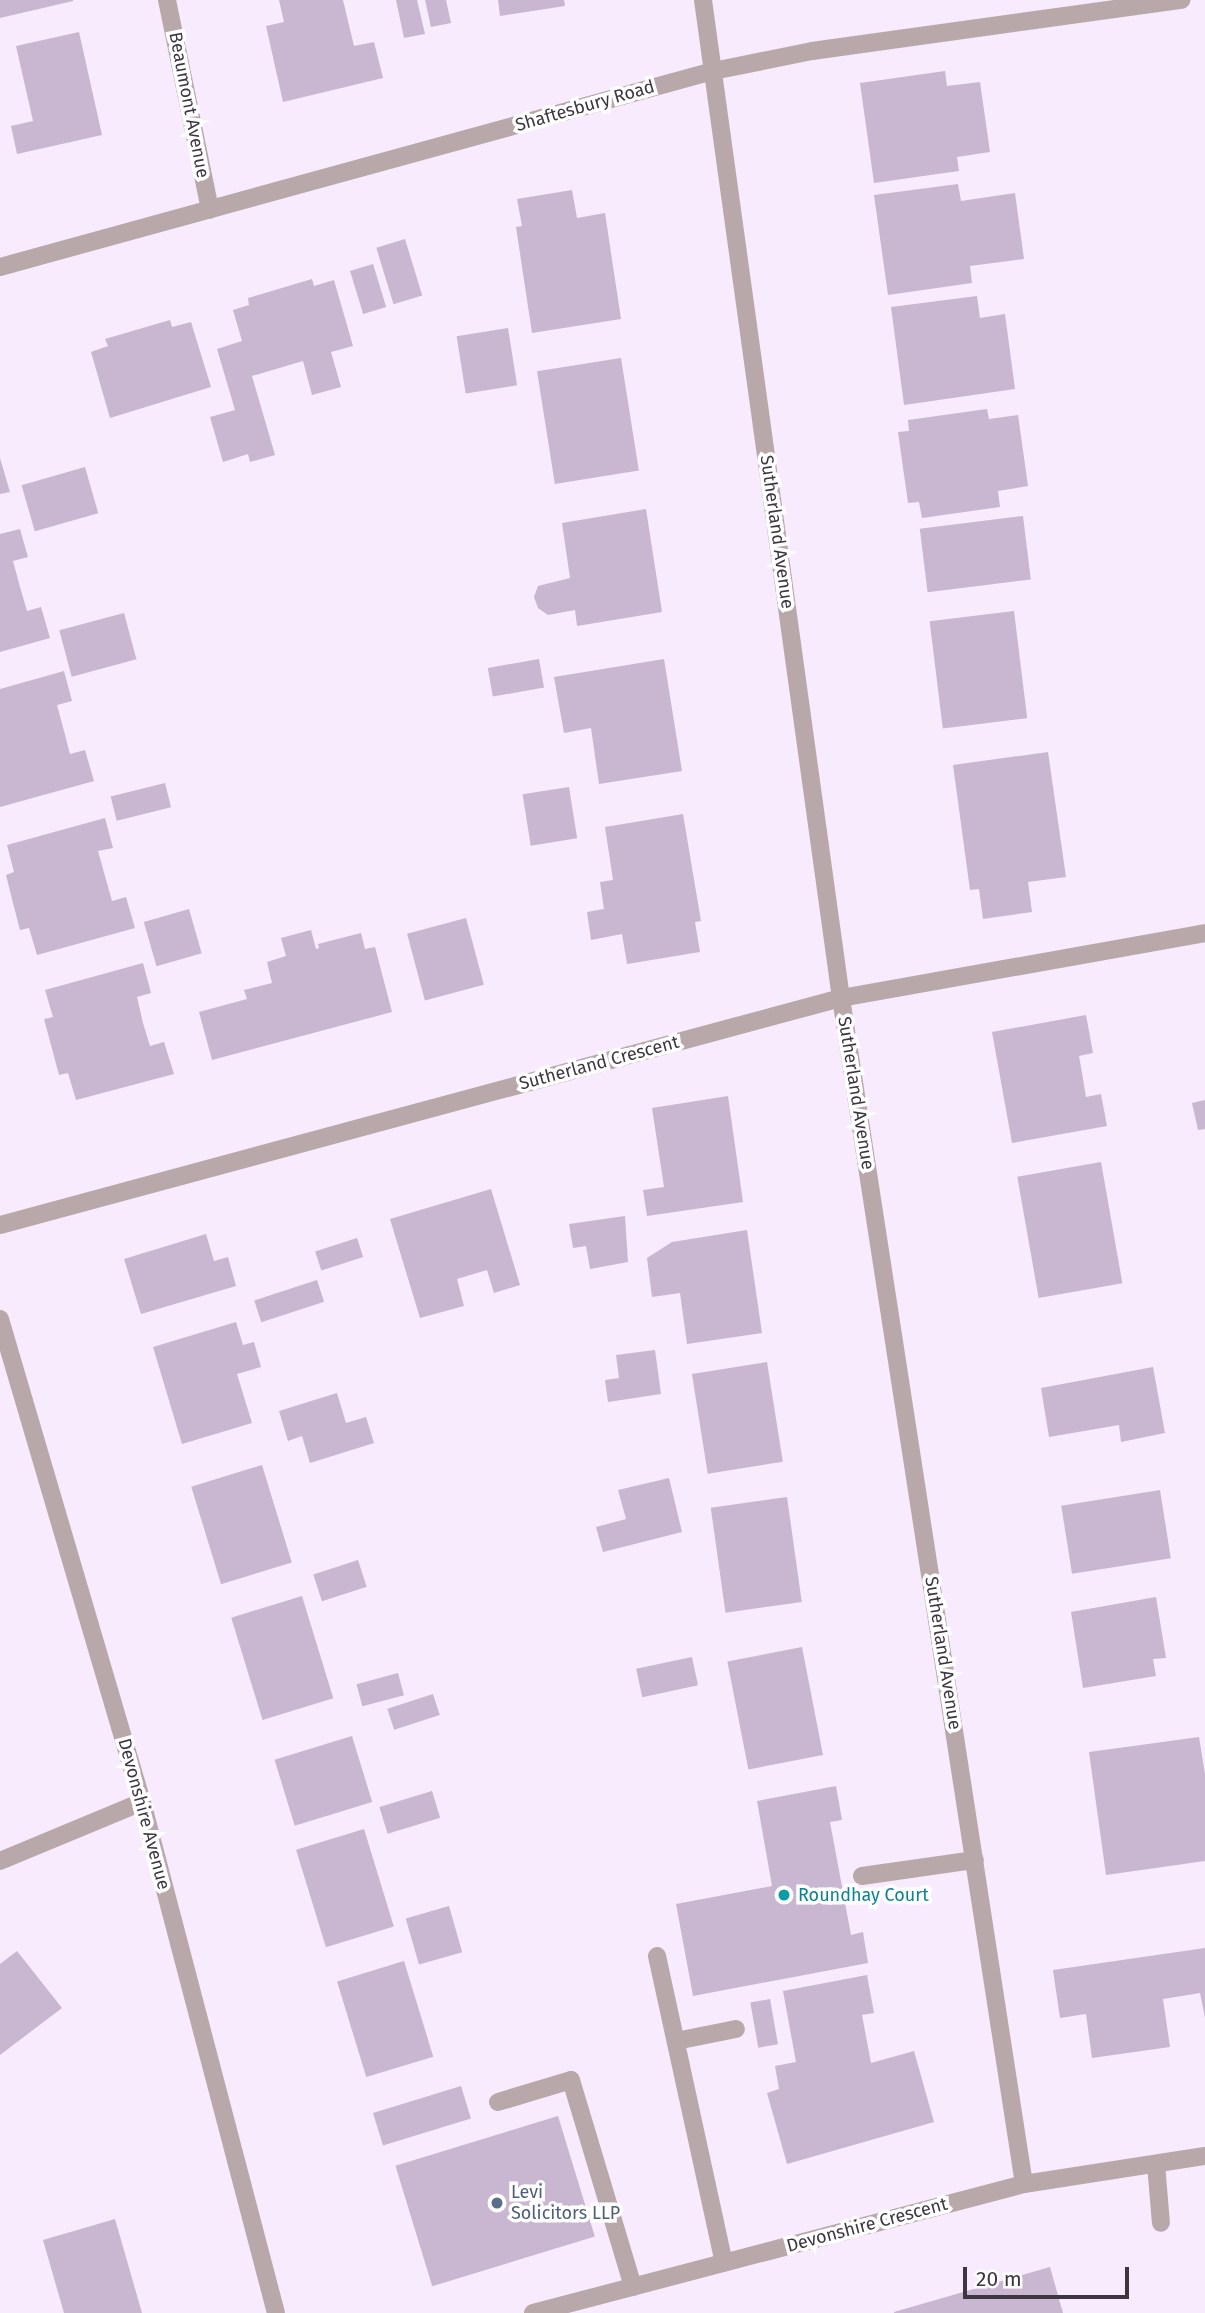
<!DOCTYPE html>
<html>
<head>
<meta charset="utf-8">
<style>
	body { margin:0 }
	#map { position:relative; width:1205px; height:2313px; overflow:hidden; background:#f8ebfd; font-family:"Fira Sans",sans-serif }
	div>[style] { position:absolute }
	.building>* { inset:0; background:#c9b6d1; transform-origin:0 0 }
	.service>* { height:18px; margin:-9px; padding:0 9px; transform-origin:9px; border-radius:9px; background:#b9a8a9 }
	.minor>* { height:18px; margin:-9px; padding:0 9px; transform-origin:9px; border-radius:9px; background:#b9a8a9 }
	.dots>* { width:19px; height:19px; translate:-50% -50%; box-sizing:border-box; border:4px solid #fff; border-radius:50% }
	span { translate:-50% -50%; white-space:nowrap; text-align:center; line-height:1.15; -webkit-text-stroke:7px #fff; paint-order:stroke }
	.street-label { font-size:18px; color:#3d3540 }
	.culture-label { font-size:18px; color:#0d838f }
	.left { translate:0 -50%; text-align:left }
	.service-label { font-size:18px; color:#4e5e75 }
	.scale { position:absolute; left:963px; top:2267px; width:166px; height:32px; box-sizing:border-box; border:4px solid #3d3540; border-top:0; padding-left:9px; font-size:21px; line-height:24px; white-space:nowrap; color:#3d3540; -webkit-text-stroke:5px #fff; paint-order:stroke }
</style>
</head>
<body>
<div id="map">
	<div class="building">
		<div style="clip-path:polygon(0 0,73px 0,73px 1px,0 18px)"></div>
		<div style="clip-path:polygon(279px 0,343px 0,354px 46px,374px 42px,383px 78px,283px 102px,266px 26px,284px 22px)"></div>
		<div style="clip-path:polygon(396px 0,417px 0,425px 34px,404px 38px)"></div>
		<div style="clip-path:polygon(425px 0,446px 0,451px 23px,431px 27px)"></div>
		<div style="clip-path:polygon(498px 0,564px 0,565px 6px,500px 16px)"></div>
		<div style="clip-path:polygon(79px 32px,102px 135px,17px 154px,11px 126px,33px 121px,16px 46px)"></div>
		<div style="clip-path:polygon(945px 71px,947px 86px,980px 82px,990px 152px,957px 157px,959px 171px,874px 183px,860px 83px)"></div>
		<div style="clip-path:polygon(958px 184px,961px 201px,1015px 193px,1024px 259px,970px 266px,972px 283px,888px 295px,874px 195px)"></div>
		<div style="clip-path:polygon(572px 190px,577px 218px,605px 213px,621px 319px,532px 333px,516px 227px,522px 226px,517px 199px)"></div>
		<div style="left:405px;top:239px;width:59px;height:30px;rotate:73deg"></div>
		<div style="left:373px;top:264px;width:45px;height:24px;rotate:73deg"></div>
		<div style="clip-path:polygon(312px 279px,314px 286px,334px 280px,353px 346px,331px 352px,341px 387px,312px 395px,303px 361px,252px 376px,275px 455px,250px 462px,248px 454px,223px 462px,210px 417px,235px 410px,217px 349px,242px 341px,233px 310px,249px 305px,248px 298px)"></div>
		<div style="clip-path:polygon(977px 296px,980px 318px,1005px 314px,1015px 389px,904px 405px,891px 307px)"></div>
		<div style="clip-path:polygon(170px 320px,172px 327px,191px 322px,211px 387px,110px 418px,91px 352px,108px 346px,105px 339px)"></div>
		<div style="left:508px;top:328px;width:58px;height:52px;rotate:81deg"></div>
		<div style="left:621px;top:358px;width:114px;height:85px;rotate:81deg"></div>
		<div style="clip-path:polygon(987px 409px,989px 419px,1018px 415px,1028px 486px,998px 491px,1000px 507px,922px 518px,919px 502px,908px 503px,898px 432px,909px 431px,908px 420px)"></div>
		<div style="clip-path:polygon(0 458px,10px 492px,0 494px)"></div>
		<div style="left:85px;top:467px;width:48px;height:66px;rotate:74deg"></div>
		<div style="clip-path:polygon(646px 509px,662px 612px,577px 626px,575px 610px,548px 615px,538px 608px,534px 597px,538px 586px,570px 578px,562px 523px)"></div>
		<div style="left:1023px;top:516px;width:64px;height:104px;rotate:83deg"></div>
		<div style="clip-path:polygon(20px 529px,28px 557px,13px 561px,20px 587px,27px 611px,41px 607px,50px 638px,0 652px,0 534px)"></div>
		<div style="left:1014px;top:611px;width:108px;height:85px;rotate:83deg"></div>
		<div style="left:124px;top:613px;width:48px;height:67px;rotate:75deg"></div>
		<div style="left:539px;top:659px;width:29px;height:52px;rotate:80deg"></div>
		<div style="clip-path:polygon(664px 659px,682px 771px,599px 784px,591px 728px,564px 733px,554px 677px)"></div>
		<div style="clip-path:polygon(64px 671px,72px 701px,57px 705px,64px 731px,70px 754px,85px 750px,94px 781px,0 807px,0 689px)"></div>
		<div style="clip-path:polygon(1048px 752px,1066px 877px,1028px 882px,1032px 912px,983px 919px,979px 889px,970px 890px,953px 765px)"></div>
		<div style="left:165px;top:783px;width:25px;height:56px;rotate:76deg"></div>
		<div style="left:569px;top:787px;width:52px;height:47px;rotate:81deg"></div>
		<div style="clip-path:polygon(683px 814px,701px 921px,695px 922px,700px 952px,627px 964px,622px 934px,591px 940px,587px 912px,604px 909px,600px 882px,613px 880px,605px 827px)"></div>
		<div style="clip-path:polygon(105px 818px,113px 848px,98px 851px,112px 901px,126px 897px,135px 928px,37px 955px,29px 928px,20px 930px,13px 903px,6px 875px,14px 872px,7px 845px)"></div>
		<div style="left:189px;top:909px;width:46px;height:47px;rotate:74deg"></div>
		<div style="left:466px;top:918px;width:69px;height:61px;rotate:75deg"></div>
		<div style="clip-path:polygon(311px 930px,316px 949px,319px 948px,318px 944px,361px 933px,365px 949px,375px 947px,392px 1012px,212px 1060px,199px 1012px,247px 999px,244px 990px,272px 983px,267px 962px,286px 956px,281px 938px)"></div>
		<div style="clip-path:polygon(143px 963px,151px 993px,137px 997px,143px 1023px,150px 1046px,164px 1042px,174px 1074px,76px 1100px,68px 1073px,59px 1075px,44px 1019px,53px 1017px,45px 990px)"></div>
		<div style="clip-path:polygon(1086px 1015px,1093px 1053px,1079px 1056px,1082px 1073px,1086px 1097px,1101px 1094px,1107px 1126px,1012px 1143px,992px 1032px)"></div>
		<div style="clip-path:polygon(728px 1096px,743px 1202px,647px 1216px,643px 1190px,664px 1187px,652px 1108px)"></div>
		<div style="clip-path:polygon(1205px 1100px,1205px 1129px,1198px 1130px,1192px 1103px)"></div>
		<div style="left:1101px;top:1162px;width:123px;height:85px;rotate:80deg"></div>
		<div style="clip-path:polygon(491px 1189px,520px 1285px,494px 1293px,487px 1270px,457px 1279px,464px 1306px,420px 1318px,390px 1219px)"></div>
		<div style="clip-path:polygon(625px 1216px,628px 1262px,590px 1269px,586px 1246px,573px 1248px,569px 1224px)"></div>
		<div style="clip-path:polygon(747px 1230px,762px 1333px,687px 1344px,680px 1293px,652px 1297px,647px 1258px,672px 1242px)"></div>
		<div style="clip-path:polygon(206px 1234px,214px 1261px,228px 1257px,236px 1286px,141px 1314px,124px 1259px)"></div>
		<div style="left:357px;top:1238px;width:20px;height:44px;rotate:72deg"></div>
		<div style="left:317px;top:1280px;width:23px;height:66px;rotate:72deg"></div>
		<div style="clip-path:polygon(236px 1322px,243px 1345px,254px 1342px,261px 1367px,237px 1374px,252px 1423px,182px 1444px,153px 1347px)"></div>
		<div style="clip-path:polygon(655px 1350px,661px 1394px,608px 1402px,605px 1380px,619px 1378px,616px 1355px)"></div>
		<div style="left:767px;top:1362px;width:101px;height:76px;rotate:81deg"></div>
		<div style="clip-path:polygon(1153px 1367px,1165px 1433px,1121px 1442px,1119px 1425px,1049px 1437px,1041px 1388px)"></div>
		<div style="clip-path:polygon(337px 1393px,346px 1423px,366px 1417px,374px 1443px,310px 1463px,302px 1436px,288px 1441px,279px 1411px)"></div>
		<div style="left:262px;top:1465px;width:102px;height:74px;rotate:73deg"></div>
		<div style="clip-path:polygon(669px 1478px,682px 1532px,603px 1552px,596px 1527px,626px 1519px,618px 1490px)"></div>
		<div style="left:1160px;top:1490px;width:69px;height:100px;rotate:81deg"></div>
		<div style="left:787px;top:1497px;width:106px;height:77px;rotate:82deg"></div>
		<div style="left:358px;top:1560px;width:28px;height:47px;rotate:72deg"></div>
		<div style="left:302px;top:1596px;width:107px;height:74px;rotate:73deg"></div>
		<div style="clip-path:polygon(1156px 1597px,1166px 1658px,1153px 1659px,1156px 1676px,1083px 1688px,1071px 1612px)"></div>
		<div style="left:802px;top:1647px;width:110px;height:76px;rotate:79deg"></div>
		<div style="left:692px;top:1657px;width:29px;height:57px;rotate:78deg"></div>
		<div style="left:398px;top:1673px;width:23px;height:43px;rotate:75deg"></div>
		<div style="left:433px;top:1694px;width:22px;height:48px;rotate:72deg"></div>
		<div style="left:352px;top:1736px;width:69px;height:81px;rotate:73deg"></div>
		<div style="clip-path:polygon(1199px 1737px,1205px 1774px,1205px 1861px,1106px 1875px,1089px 1752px)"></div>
		<div style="clip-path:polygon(836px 1786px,842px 1820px,830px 1822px,851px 1935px,863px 1932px,868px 1963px,693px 1996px,676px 1904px,772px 1886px,757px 1801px)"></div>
		<div style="left:432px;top:1791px;width:28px;height:55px;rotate:73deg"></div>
		<div style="left:364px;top:1829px;width:102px;height:71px;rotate:73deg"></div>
		<div style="left:449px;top:1906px;width:48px;height:45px;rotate:74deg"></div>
		<div style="clip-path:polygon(1205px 1948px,1205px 2018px,1200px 1993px,1163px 1999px,1170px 2047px,1092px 2058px,1086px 2014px,1060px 2018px,1053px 1970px)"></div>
		<div style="clip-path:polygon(17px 1951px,62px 2008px,0 2055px,0 1964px)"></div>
		<div style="left:404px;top:1961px;width:100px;height:70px;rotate:73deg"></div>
		<div style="clip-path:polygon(867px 1975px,874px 2013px,862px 2015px,871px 2063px,914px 2051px,934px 2122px,787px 2164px,767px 2093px,779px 2089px,775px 2066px,796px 2062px,783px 1991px)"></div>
		<div style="left:770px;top:1999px;width:46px;height:20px;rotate:80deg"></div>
		<div style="left:461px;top:2086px;width:34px;height:92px;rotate:73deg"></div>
		<div style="left:558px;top:2116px;width:126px;height:170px;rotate:73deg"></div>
		<div style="clip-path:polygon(115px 2219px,142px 2313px,64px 2313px,43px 2240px)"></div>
		<div style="clip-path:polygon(1050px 2267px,1063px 2313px,894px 2313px,894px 2312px)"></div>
	</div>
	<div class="service">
		<div style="left:862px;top:1876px;width:114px;rotate:-8.1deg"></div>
		<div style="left:657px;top:1956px;width:314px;rotate:77.7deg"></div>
		<div style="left:676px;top:2041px;width:61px;rotate:-11.3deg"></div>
		<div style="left:498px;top:2102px;width:76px;rotate:-16.8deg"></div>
		<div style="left:571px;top:2080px;width:216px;rotate:73.3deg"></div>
		<div style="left:1156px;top:2164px;width:59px;rotate:85.2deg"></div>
	</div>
	<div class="minor">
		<div style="left:167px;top:0;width:214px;rotate:78.4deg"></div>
		<div style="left:703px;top:0;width:1007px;rotate:82.13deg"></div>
		<div style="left:841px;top:998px;width:1200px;rotate:81.23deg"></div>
		<div style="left:0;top:267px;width:739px;rotate:-15.37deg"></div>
		<div style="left:713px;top:71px;width:101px;rotate:-11.4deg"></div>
		<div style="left:812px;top:51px;width:373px;rotate:-7.9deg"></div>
		<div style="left:0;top:1225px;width:871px;rotate:-15.11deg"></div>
		<div style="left:841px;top:998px;width:370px;rotate:-10.1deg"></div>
		<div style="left:0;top:1319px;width:503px;rotate:73.62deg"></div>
		<div style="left:142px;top:1802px;width:528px;rotate:75.31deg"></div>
		<div style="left:0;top:1861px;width:154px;rotate:-22.6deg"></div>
		<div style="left:533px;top:2313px;width:508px;rotate:-14.72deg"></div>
		<div style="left:1024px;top:2184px;width:183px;rotate:-8.8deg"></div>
	</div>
	<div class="dots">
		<div style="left:784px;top:1895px;background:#0f9aa8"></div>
		<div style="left:497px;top:2203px;background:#5c6f8a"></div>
	</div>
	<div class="street-label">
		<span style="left:189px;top:105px;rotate:79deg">Beaumont Avenue</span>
		<span style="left:585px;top:106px;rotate:-16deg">Shaftesbury Road</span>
		<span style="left:777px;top:532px;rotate:82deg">Sutherland Avenue</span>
		<span style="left:599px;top:1063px;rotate:-15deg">Sutherland Crescent</span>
		<span style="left:856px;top:1093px;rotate:81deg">Sutherland Avenue</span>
		<span style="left:943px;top:1653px;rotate:81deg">Sutherland Avenue</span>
		<span style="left:144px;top:1814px;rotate:75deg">Devonshire Avenue</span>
		<span style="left:867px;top:2225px;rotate:-15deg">Devonshire Crescent</span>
	</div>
	<div class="culture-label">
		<span class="left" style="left:798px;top:1895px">Roundhay Court</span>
	</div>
	<div class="service-label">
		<span class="left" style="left:511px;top:2203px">Levi<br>Solicitors LLP</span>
	</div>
	<div class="scale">20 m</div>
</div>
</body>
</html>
